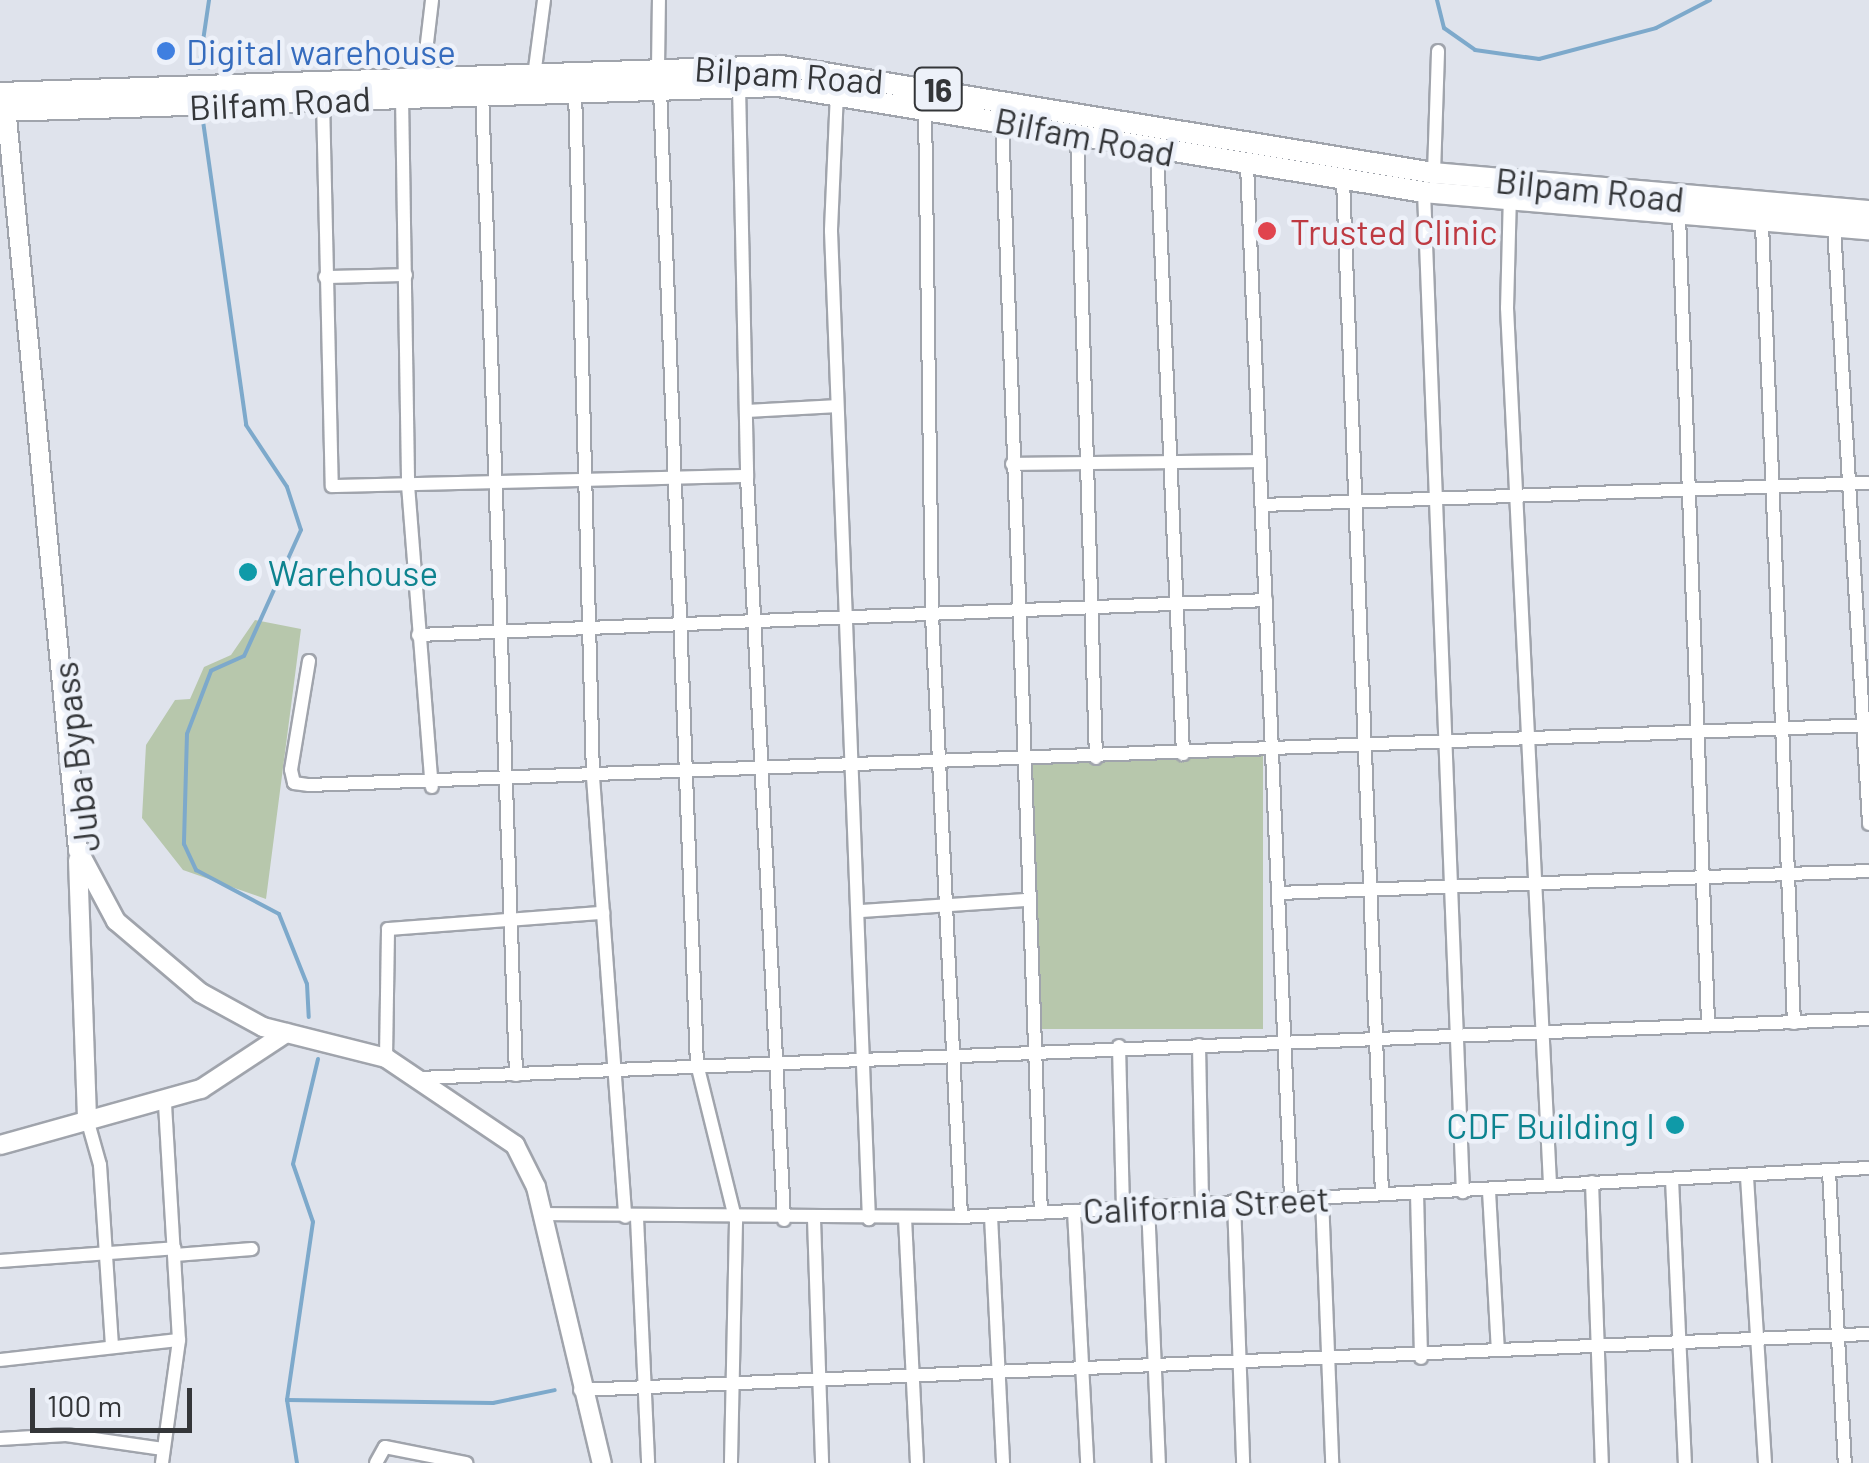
<!DOCTYPE html>
<html>
<head>
<meta charset="utf-8">
<style>
	body { margin:0 }
	#map { position:relative; width:1869px; height:1463px; overflow:hidden; background:#dfe3ec; font-family:Barlow,sans-serif }
	div>[style] { position:absolute }
	.green>* { inset:0; background:#b7c7ac; transform-origin:0 0 }
	.stream>* { height:4px; margin:-2px; padding:0 2px; transform-origin:2px; border-radius:2px; background:#7da9cb }
	.roads { filter:drop-shadow(2px 0 #a0a4ac) drop-shadow(-2px 0 #a0a4ac) drop-shadow(0 2px #a0a4ac) drop-shadow(0 -2px #a0a4ac) }
	.street>* { height:12px; margin:-6px; padding:0 6px; transform-origin:6px; border-radius:6px; background:#fff }
	.secondary>* { height:18px; margin:-9px; padding:0 9px; transform-origin:9px; border-radius:9px; background:#fff }
	.primary>* { height:20px; margin:-10px; padding:0 10px; transform-origin:10px; border-radius:10px; background:#fff }
	.dots>* { width:28px; height:28px; translate:-50% -50%; box-sizing:border-box; border:5px solid #edf1f9; border-radius:50% }
	span { translate:-50% -50%; white-space:nowrap; text-align:center; line-height:1.15; -webkit-text-stroke:9px #edf1f9; paint-order:stroke }
	.shield-label span { padding:2px 8px; background:#edf1f9; border:2px solid; border-radius:8px; -webkit-text-stroke-width:0 }
	.shield-label { font-size:32px; color:#343639; font-weight:700 }
	.shop-label { font-size:35px; color:#366cbe }
	.left { translate:0 -50%; text-align:left }
	.street-label { font-size:35px; color:#343639 }
	.health-label { font-size:35px; color:#be3a42 }
	.culture-label { font-size:35px; color:#0d838f }
	.right { translate:-100% -50%; text-align:right }
	.scale { position:absolute; left:30px; top:1388px; width:162px; height:45px; box-sizing:border-box; border:5px solid #343639; border-top:0; padding-left:12px; font-size:30px; line-height:35px; white-space:nowrap; color:#343639; -webkit-text-stroke:8px #edf1f9; paint-order:stroke }
</style>
</head>
<body>
<div id="map">
	<div class="green">
		<div style="clip-path:polygon(255px 620px,301px 629px,266px 899px,183px 870px,142px 818px,146px 745px,175px 700px,190px 699px,204px 667px,231px 655px)"></div>
		<div style="left:1263px;top:752px;width:277px;height:234px;rotate:90deg"></div>
	</div>
	<div class="stream">
		<div style="left:1437px;top:0;width:29px;rotate:76deg"></div>
		<div style="left:1444px;top:28px;width:38px;rotate:35deg"></div>
		<div style="left:1475px;top:50px;width:65px;rotate:8deg"></div>
		<div style="left:1539px;top:59px;width:121px;rotate:-14.8deg"></div>
		<div style="left:1656px;top:28px;width:61px;rotate:-27.4deg"></div>
		<div style="left:199px;top:68px;width:69px;rotate:-81.6deg"></div>
		<div style="left:202px;top:114px;width:314px;rotate:81.9deg"></div>
		<div style="left:246px;top:425px;width:74px;rotate:56.5deg"></div>
		<div style="left:287px;top:487px;width:45px;rotate:72deg"></div>
		<div style="left:301px;top:530px;width:138px;rotate:114.3deg"></div>
		<div style="left:244px;top:656px;width:36px;rotate:156deg"></div>
		<div style="left:211px;top:671px;width:67px;rotate:110.9deg"></div>
		<div style="left:187px;top:734px;width:110px;rotate:91.6deg"></div>
		<div style="left:184px;top:844px;width:29px;rotate:65deg"></div>
		<div style="left:196px;top:870px;width:94px;rotate:27.9deg"></div>
		<div style="left:279px;top:914px;width:75px;rotate:68.2deg"></div>
		<div style="left:307px;top:984px;width:33px;rotate:87deg"></div>
		<div style="left:287px;top:1400px;width:206px;rotate:0.8deg"></div>
		<div style="left:493px;top:1403px;width:63px;rotate:-11.8deg"></div>
		<div style="left:297px;top:1463px;width:64px;rotate:-99deg"></div>
		<div style="left:287px;top:1400px;width:180px;rotate:-81.7deg"></div>
		<div style="left:313px;top:1222px;width:61px;rotate:-109deg"></div>
		<div style="left:293px;top:1164px;width:108px;rotate:-76.6deg"></div>
	</div>
	<div class="roads">
		<div class="street">
			<div style="left:658px;top:68px;width:68px;rotate:-89.2deg"></div>
			<div style="left:534px;top:76px;width:77px;rotate:-82.5deg"></div>
			<div style="left:423px;top:77px;width:78px;rotate:-83.3deg"></div>
			<div style="left:739px;top:86px;width:390px;rotate:88.8deg"></div>
			<div style="left:747px;top:476px;width:745px;rotate:87.15deg"></div>
			<div style="left:575px;top:89px;width:688px;rotate:88.5deg"></div>
			<div style="left:593px;top:777px;width:441px;rotate:85.8deg"></div>
			<div style="left:660px;top:89px;width:976px;rotate:87.83deg"></div>
			<div style="left:697px;top:1064px;width:163px;rotate:76.1deg"></div>
			<div style="left:736px;top:1222px;width:241px;rotate:91.2deg"></div>
			<div style="left:482px;top:91px;width:985px;rotate:88.02deg"></div>
			<div style="left:837px;top:92px;width:139px;rotate:92.5deg"></div>
			<div style="left:831px;top:231px;width:989px;rotate:87.8deg"></div>
			<div style="left:402px;top:96px;width:389px;rotate:89.1deg"></div>
			<div style="left:408px;top:485px;width:303px;rotate:85.5deg"></div>
			<div style="left:323px;top:100px;width:386px;rotate:88.7deg"></div>
			<div style="left:332px;top:486px;width:415px;rotate:-1.4deg"></div>
			<div style="left:925px;top:105px;width:510px;rotate:89.21deg"></div>
			<div style="left:932px;top:615px;width:603px;rotate:87.24deg"></div>
			<div style="left:1002px;top:120px;width:1094px;rotate:87.96deg"></div>
			<div style="left:1077px;top:134px;width:624px;rotate:88.26deg"></div>
			<div style="left:1157px;top:151px;width:604px;rotate:87.53deg"></div>
			<div style="left:1247px;top:165px;width:1034px;rotate:87.56deg"></div>
			<div style="left:1434px;top:173px;width:122px;rotate:-88.1deg"></div>
			<div style="left:1343px;top:179px;width:1015px;rotate:87.8deg"></div>
			<div style="left:1424px;top:192px;width:1001px;rotate:87.77deg"></div>
			<div style="left:1510px;top:194px;width:114px;rotate:91.5deg"></div>
			<div style="left:1507px;top:308px;width:878px;rotate:87.19deg"></div>
			<div style="left:1679px;top:216px;width:809px;rotate:87.94deg"></div>
			<div style="left:1762px;top:224px;width:800px;rotate:87.71deg"></div>
			<div style="left:1834px;top:227px;width:598px;rotate:86.64deg"></div>
			<div style="left:325px;top:277px;width:81px;rotate:-1.4deg"></div>
			<div style="left:748px;top:411px;width:89px;rotate:-3.2deg"></div>
			<div style="left:1012px;top:464px;width:247px;rotate:-0.7deg"></div>
			<div style="left:1262px;top:505px;width:607px;rotate:-2.08deg"></div>
			<div style="left:418px;top:635px;width:849px;rotate:-2.36deg"></div>
			<div style="left:309px;top:661px;width:110px;rotate:99.4deg"></div>
			<div style="left:291px;top:770px;width:13px;rotate:77deg"></div>
			<div style="left:294px;top:783px;width:15px;rotate:8deg"></div>
			<div style="left:309px;top:785px;width:1561px;rotate:-2.2deg"></div>
			<div style="left:1278px;top:893px;width:591px;rotate:-2.13deg"></div>
			<div style="left:860px;top:911px;width:167px;rotate:-3.8deg"></div>
			<div style="left:1199px;top:1045px;width:159px;rotate:88.9deg"></div>
			<div style="left:1119px;top:1046px;width:162px;rotate:88.6deg"></div>
			<div style="left:386px;top:1058px;width:129px;rotate:-89.1deg"></div>
			<div style="left:388px;top:929px;width:216px;rotate:-4.3deg"></div>
			<div style="left:419px;top:1078px;width:1451px;rotate:-2.33deg"></div>
			<div style="left:87px;top:1119px;width:48px;rotate:74.2deg"></div>
			<div style="left:100px;top:1165px;width:181px;rotate:86.2deg"></div>
			<div style="left:1829px;top:1171px;width:292px;rotate:86.9deg"></div>
			<div style="left:1747px;top:1177px;width:287px;rotate:86.4deg"></div>
			<div style="left:1672px;top:1179px;width:284px;rotate:87.4deg"></div>
			<div style="left:1592px;top:1182px;width:281px;rotate:88deg"></div>
			<div style="left:1489px;top:1191px;width:159px;rotate:86.8deg"></div>
			<div style="left:1417px;top:1193px;width:165px;rotate:88.6deg"></div>
			<div style="left:1322px;top:1197px;width:266px;rotate:87.8deg"></div>
			<div style="left:1234px;top:1201px;width:262px;rotate:88deg"></div>
			<div style="left:1148px;top:1204px;width:259px;rotate:87.6deg"></div>
			<div style="left:1074px;top:1211px;width:252px;rotate:87deg"></div>
			<div style="left:541px;top:1214px;width:420px;rotate:0.4deg"></div>
			<div style="left:961px;top:1217px;width:909px;rotate:-3.09deg"></div>
			<div style="left:991px;top:1216px;width:247px;rotate:87.2deg"></div>
			<div style="left:637px;top:1218px;width:245px;rotate:87.4deg"></div>
			<div style="left:905px;top:1218px;width:245px;rotate:87.2deg"></div>
			<div style="left:814px;top:1219px;width:244px;rotate:88.1deg"></div>
			<div style="left:175px;top:1255px;width:77px;rotate:-4.5deg"></div>
			<div style="left:0;top:1261px;width:175px;rotate:-4.2deg"></div>
			<div style="left:0;top:1360px;width:180px;rotate:-6.4deg"></div>
			<div style="left:179px;top:1340px;width:238px;rotate:-93.4deg"></div>
			<div style="left:580px;top:1390px;width:1290px;rotate:-2.49deg"></div>
			<div style="left:0;top:1439px;width:66px;rotate:-3.5deg"></div>
			<div style="left:66px;top:1435px;width:98px;rotate:8.2deg"></div>
			<div style="left:162px;top:1463px;width:124px;rotate:-82.1deg"></div>
			<div style="left:376px;top:1463px;width:18px;rotate:-61deg"></div>
			<div style="left:385px;top:1447px;width:83px;rotate:11.2deg"></div>
		</div>
		<div class="secondary">
			<div style="left:5px;top:97px;width:757px;rotate:84.46deg"></div>
			<div style="left:78px;top:850px;width:81px;rotate:61.8deg"></div>
			<div style="left:116px;top:921px;width:111px;rotate:40.3deg"></div>
			<div style="left:201px;top:993px;width:71px;rotate:28.7deg"></div>
			<div style="left:263px;top:1027px;width:127px;rotate:14.1deg"></div>
			<div style="left:386px;top:1058px;width:156px;rotate:34deg"></div>
			<div style="left:515px;top:1145px;width:47px;rotate:63.4deg"></div>
			<div style="left:536px;top:1187px;width:284px;rotate:76.6deg"></div>
			<div style="left:78px;top:860px;width:259px;rotate:88deg"></div>
			<div style="left:0;top:1145px;width:209px;rotate:-15.6deg"></div>
			<div style="left:201px;top:1089px;width:102px;rotate:-33.4deg"></div>
		</div>
		<div class="primary">
			<div style="left:0;top:93px;width:781px;rotate:-1.98deg"></div>
			<div style="left:781px;top:66px;width:662px;rotate:9.31deg"></div>
			<div style="left:1434px;top:173px;width:437px;rotate:5deg"></div>
			<div style="left:0;top:111px;width:779px;rotate:-1.84deg"></div>
			<div style="left:779px;top:86px;width:654px;rotate:9.33deg"></div>
			<div style="left:1424px;top:192px;width:447px;rotate:4.8deg"></div>
		</div>
	</div>
	<div class="dots">
		<div style="left:166px;top:51px;background:#3f7fe0"></div>
		<div style="left:1267px;top:231px;background:#e0444e"></div>
		<div style="left:248px;top:572px;background:#0f9aa8"></div>
		<div style="left:1675px;top:1125px;background:#0f9aa8"></div>
	</div>
	<div class="shield-label">
		<span style="left:938px;top:89px">16</span>
	</div>
	<div class="shop-label">
		<span class="left" style="left:186px;top:51px">Digital warehouse</span>
	</div>
	<div class="street-label">
		<span style="left:789px;top:74px;rotate:4deg">Bilpam Road</span>
		<span style="left:280px;top:102px;rotate:-3deg">Bilfam Road</span>
		<span style="left:1085px;top:136px;rotate:11deg">Bilfam Road</span>
		<span style="left:1590px;top:189px;rotate:6deg">Bilpam Road</span>
		<span style="left:75px;top:757px;rotate:-97deg">Juba Bypass</span>
		<span style="left:1206px;top:1204px;rotate:-3deg">California Street</span>
	</div>
	<div class="health-label">
		<span class="left" style="left:1290px;top:231px">Trusted Clinic</span>
	</div>
	<div class="culture-label">
		<span class="left" style="left:268px;top:572px">Warehouse</span>
		<span class="right" style="left:1655px;top:1125px">CDF Building I</span>
	</div>
	<div class="scale">100 m</div>
</div>
</body>
</html>
